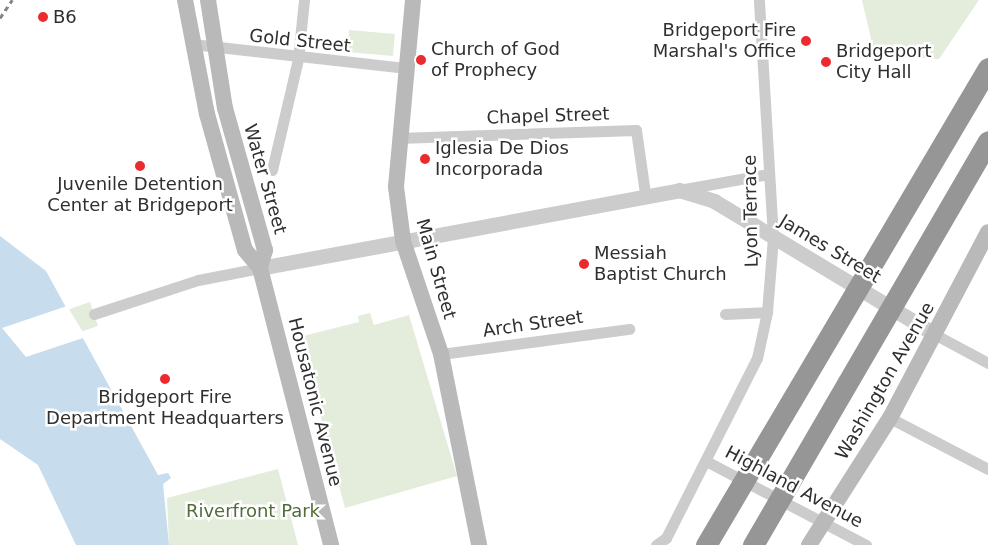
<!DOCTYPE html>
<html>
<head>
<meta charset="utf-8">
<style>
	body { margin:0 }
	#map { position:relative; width:988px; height:545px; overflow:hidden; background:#fff; font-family:"DejaVu Sans",sans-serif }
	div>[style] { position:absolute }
	.green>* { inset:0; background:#e4ecdc; transform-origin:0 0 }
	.water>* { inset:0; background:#c7dced }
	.pier>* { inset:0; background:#fff }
	.minor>* { height:11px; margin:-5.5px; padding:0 5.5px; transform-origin:5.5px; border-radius:5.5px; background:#ccc }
	.tertiary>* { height:15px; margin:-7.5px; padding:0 7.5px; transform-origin:7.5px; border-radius:7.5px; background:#ccc }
	.secondary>* { height:16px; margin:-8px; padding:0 8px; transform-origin:8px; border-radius:8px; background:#b9b9b9 }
	.motorway>* { height:21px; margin:-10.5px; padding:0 10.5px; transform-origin:10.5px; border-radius:10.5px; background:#969696 }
	.rail>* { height:3px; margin-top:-1.5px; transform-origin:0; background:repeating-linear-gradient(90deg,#848484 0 5px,transparent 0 9px) }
	.dots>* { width:14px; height:14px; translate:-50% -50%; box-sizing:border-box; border:2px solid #fff; border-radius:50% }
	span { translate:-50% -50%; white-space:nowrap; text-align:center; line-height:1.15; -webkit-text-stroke:5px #fff; paint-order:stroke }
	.poi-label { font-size:18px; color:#2f2f2f }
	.left { translate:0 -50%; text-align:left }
	.right { translate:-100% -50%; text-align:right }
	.street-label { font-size:18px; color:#2f2f2f }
	.park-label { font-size:18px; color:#4f6c3a }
</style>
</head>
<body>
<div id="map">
	<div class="green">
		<div style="clip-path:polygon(862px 0,979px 0,939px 59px,875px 56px)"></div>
		<div style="left:349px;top:30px;width:46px;height:22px;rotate:5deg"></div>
		<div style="clip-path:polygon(90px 302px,98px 326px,23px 351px,5px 331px)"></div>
		<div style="clip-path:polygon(370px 313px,374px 325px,409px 315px,457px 476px,345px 508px,299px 337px,359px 322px,358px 316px)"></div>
		<div style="clip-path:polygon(278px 469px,298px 545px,169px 545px,167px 498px)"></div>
	</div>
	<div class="water">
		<div style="clip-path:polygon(0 236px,46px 271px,158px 475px,168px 473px,171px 478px,163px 484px,169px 545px,76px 545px,38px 465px,0 439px)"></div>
	</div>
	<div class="pier">
		<div style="clip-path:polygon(67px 306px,86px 337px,26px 357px,2px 328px)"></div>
	</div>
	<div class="minor">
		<div style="left:192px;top:44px;width:214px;rotate:6.4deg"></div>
		<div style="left:398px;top:138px;width:238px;rotate:-1.9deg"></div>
		<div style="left:636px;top:130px;width:64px;rotate:81.9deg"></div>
		<div style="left:272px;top:170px;width:114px;rotate:-76.8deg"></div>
		<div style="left:298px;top:59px;width:59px;rotate:-84.2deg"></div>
		<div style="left:679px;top:190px;width:91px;rotate:-10.1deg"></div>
		<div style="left:94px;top:314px;width:109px;rotate:-18.1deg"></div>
		<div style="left:198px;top:280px;width:63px;rotate:-11deg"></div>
		<div style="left:725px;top:314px;width:42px;rotate:-2.7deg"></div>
		<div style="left:936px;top:335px;width:59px;rotate:28.3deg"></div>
		<div style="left:441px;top:354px;width:190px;rotate:-7.6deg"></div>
		<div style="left:890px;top:418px;width:110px;rotate:27.5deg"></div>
		<div style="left:706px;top:461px;width:181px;rotate:27.7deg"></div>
		<div style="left:656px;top:545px;width:12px;rotate:-35deg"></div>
		<div style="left:666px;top:538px;width:202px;rotate:-63.2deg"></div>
		<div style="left:757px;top:358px;width:47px;rotate:-77.7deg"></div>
		<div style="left:767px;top:312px;width:75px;rotate:-85.4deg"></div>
		<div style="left:773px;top:237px;width:237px;rotate:-93.4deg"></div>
	</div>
	<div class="tertiary">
		<div style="left:260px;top:268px;width:426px;rotate:-10.5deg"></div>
		<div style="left:679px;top:190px;width:37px;rotate:17deg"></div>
		<div style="left:714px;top:201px;width:259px;rotate:31.1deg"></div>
	</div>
	<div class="secondary">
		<div style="left:185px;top:0;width:116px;rotate:79.1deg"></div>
		<div style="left:207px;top:114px;width:141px;rotate:74.4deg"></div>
		<div style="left:245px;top:250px;width:23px;rotate:50deg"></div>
		<div style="left:260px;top:268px;width:286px;rotate:75.6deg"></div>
		<div style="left:208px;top:0;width:109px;rotate:81.1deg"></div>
		<div style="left:225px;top:108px;width:148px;rotate:74.3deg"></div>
		<div style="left:265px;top:250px;width:19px;rotate:106deg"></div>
		<div style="left:413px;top:0;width:188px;rotate:95.2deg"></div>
		<div style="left:396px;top:187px;width:54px;rotate:82.6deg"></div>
		<div style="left:403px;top:241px;width:119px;rotate:71.4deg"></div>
		<div style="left:441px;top:354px;width:195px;rotate:78.7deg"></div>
		<div style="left:809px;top:545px;width:151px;rotate:-57.5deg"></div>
		<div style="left:890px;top:418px;width:210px;rotate:-62.2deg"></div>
	</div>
	<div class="motorway">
		<div style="left:706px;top:545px;width:554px;rotate:-59.41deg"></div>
		<div style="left:753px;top:545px;width:467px;rotate:-59.8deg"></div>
	</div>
	<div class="rail">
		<div style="left:0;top:18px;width:22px;rotate:-56deg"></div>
	</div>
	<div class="dots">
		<div style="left:43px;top:17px;background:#eb2b2e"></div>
		<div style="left:806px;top:41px;background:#eb2b2e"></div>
		<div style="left:421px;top:60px;background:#eb2b2e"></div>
		<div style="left:826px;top:62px;background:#eb2b2e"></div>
		<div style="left:425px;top:159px;background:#eb2b2e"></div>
		<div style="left:140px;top:166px;background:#eb2b2e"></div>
		<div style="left:584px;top:264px;background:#eb2b2e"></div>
		<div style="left:165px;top:379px;background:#eb2b2e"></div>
	</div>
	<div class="poi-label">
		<span class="left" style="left:53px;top:17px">B6</span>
		<span class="right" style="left:796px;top:41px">Bridgeport Fire<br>Marshal's Office</span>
		<span class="left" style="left:431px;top:60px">Church of God<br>of Prophecy</span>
		<span class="left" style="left:836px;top:62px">Bridgeport<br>City Hall</span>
		<span class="left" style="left:435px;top:159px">Iglesia De Dios<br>Incorporada</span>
		<span style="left:140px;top:195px">Juvenile Detention<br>Center at Bridgeport</span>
		<span class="left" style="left:594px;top:264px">Messiah<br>Baptist Church</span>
		<span style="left:165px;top:408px">Bridgeport Fire<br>Department Headquarters</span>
	</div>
	<div class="street-label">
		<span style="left:300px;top:41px;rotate:6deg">Gold Street</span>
		<span style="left:548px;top:116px;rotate:-2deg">Chapel Street</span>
		<span style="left:265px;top:179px;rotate:74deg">Water Street</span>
		<span style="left:751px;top:211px;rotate:-91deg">Lyon Terrace</span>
		<span style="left:830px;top:249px;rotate:31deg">James Street</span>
		<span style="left:436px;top:269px;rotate:74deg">Main Street</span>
		<span style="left:533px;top:324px;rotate:-8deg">Arch Street</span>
		<span style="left:885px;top:381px;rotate:-60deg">Washington Avenue</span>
		<span style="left:315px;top:402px;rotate:76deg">Housatonic Avenue</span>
		<span style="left:794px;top:487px;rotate:28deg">Highland Avenue</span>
	</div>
	<div class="park-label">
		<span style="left:253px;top:511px">Riverfront Park</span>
	</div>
</div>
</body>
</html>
